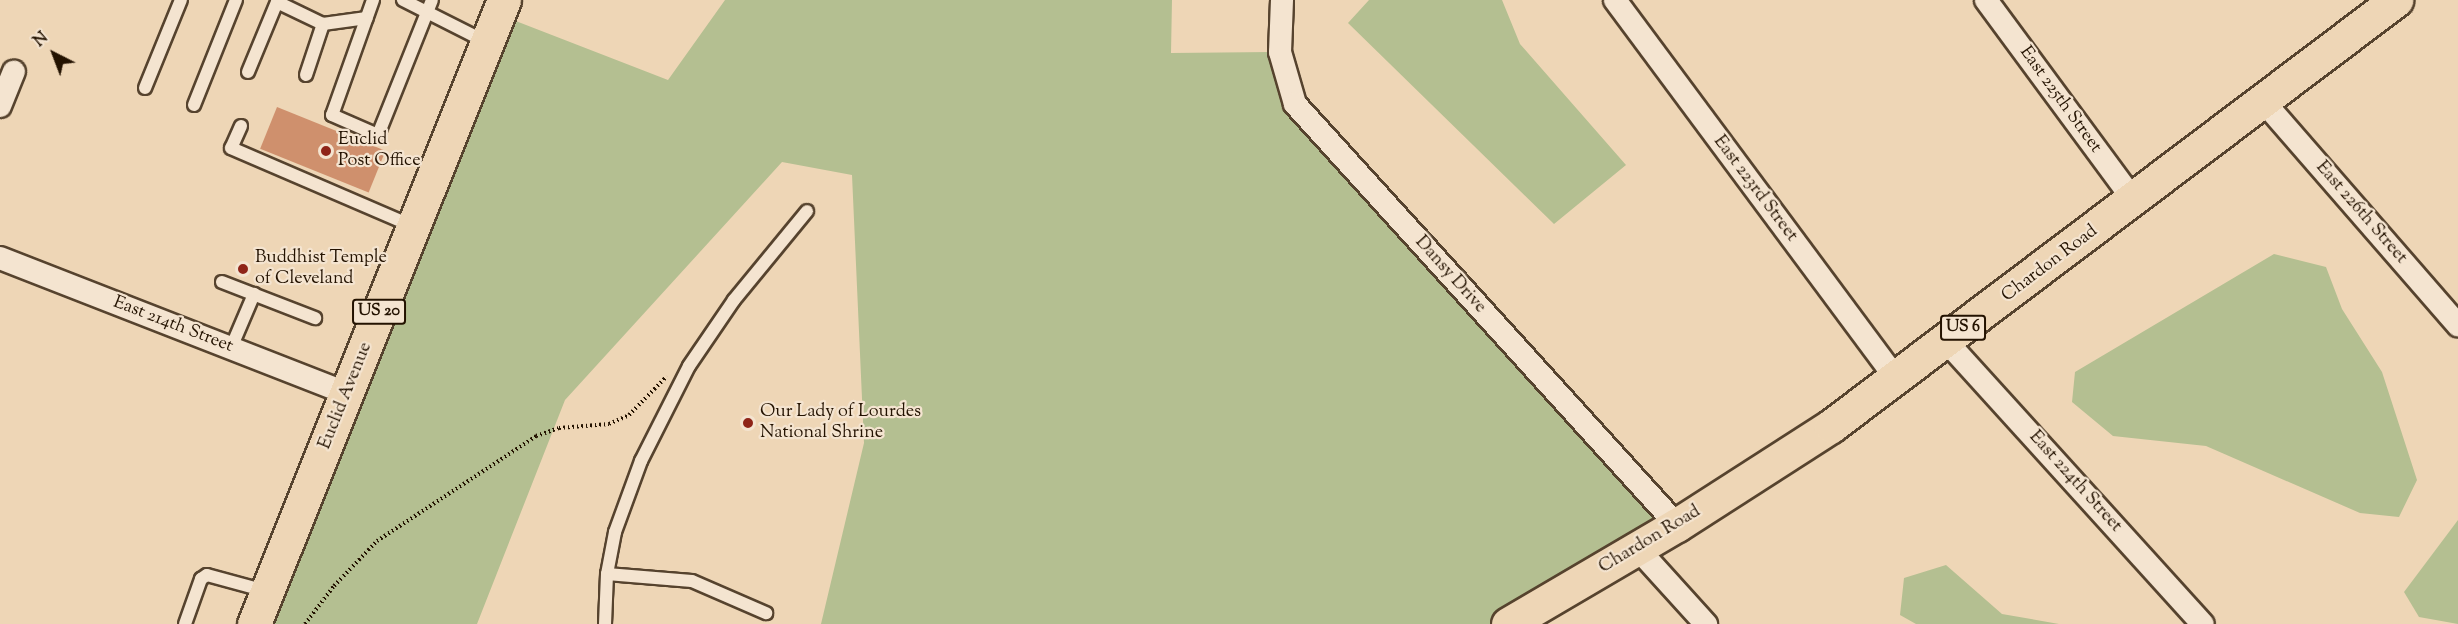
<!DOCTYPE html>
<html>
<head>
<meta charset="utf-8">
<style>
	body { margin:0 }
	#map { position:relative; width:2458px; height:624px; overflow:hidden; background:#eed6b6; font-family:"Sorts Mill Goudy",serif }
	div>[style] { position:absolute }
	.green>* { inset:0; background:#b4bf91 }
	.building>* { inset:0; background:#cf906d; transform-origin:0 0 }
	.path>* { height:4px; margin-top:-2px; transform-origin:0; background:repeating-linear-gradient(90deg,#231200 0 1.5px,transparent 0 4.5px) }
	.roads { filter:drop-shadow(2px 0 #56432e) drop-shadow(-2px 0 #56432e) drop-shadow(0 2px #56432e) drop-shadow(0 -2px #56432e) }
	.lane>* { height:12px; margin:-6px; padding:0 6px; transform-origin:6px; border-radius:6px; background:#f4e4d0 }
	.street>* { height:22px; margin:-11px; padding:0 11px; transform-origin:11px; border-radius:11px; background:#f4e4d0 }
	.primary>* { height:33px; margin:-16.5px; padding:0 16.5px; transform-origin:16.5px; border-radius:16.5px; background:#eed6b6 }
	.dots>* { width:16px; height:16px; translate:-50% -50%; box-sizing:border-box; border:3px solid #f4e4d0; border-radius:50% }
	span { translate:-50% -50%; white-space:nowrap; text-align:center; line-height:1.15; -webkit-text-stroke:4.5px #f4e4d0; paint-order:stroke }
	.shield-label span { padding:2px 4px; background:#f4e4d0; border:2px solid; border-radius:4px; -webkit-text-stroke-width:0 }
	.shield-label { font-size:16px; color:#231200; font-weight:700 }
	.street-label { font-size:18px; color:#231200 }
	.poi-label { font-size:18px; color:#231200 }
	.left { translate:0 -50%; text-align:left }
	.north { position:absolute; left:24px; top:24px; width:60px; height:60px; -webkit-text-stroke:4px #f4e4d0; paint-order:stroke; rotate:318deg; font-size:16px; font-weight:700; line-height:24px; text-align:center; color:#231200 }
	.north::after { content:''; display:block; margin:auto; width:21px; height:27px; background:#231200; clip-path:polygon(50% 0,100% 100%,50% 72%,0 100%) }
</style>
</head>
<body>
<div id="map">
	<div class="green">
		<div style="clip-path:polygon(725px 0,1172px 0,1171px 53px,1280px 52px,1285px 78px,1677px 525px,1508px 624px,821px 624px,864px 443px,852px 175px,782px 162px,565px 400px,477px 624px,254px 624px,498px 14px,668px 80px)"></div>
		<div style="clip-path:polygon(1369px 0,1502px 0,1520px 44px,1626px 165px,1554px 224px,1348px 23px)"></div>
		<div style="clip-path:polygon(2274px 254px,2326px 267px,2342px 309px,2382px 372px,2417px 480px,2399px 517px,2360px 513px,2206px 446px,2113px 436px,2072px 402px,2075px 372px)"></div>
		<div style="clip-path:polygon(2458px 520px,2458px 624px,2419px 617px,2404px 592px)"></div>
		<div style="clip-path:polygon(1946px 565px,2002px 614px,2059px 624px,1916px 624px,1900px 615px,1904px 578px)"></div>
	</div>
	<div class="building">
		<div style="left:277px;top:107px;width:117px;height:45px;rotate:22deg"></div>
	</div>
	<div class="path">
		<div style="left:305px;top:624px;width:48px;rotate:-52.7deg"></div>
		<div style="left:334px;top:586px;width:62px;rotate:-46.3deg"></div>
		<div style="left:377px;top:541px;width:191px;rotate:-33.4deg"></div>
		<div style="left:536px;top:436px;width:24px;rotate:-19deg"></div>
		<div style="left:559px;top:428px;width:50px;rotate:-4.6deg"></div>
		<div style="left:609px;top:424px;width:22px;rotate:-24deg"></div>
		<div style="left:629px;top:415px;width:54px;rotate:-45.7deg"></div>
	</div>
	<div class="roads">
		<div class="lane">
			<div style="left:373px;top:0;width:122px;rotate:109.6deg"></div>
			<div style="left:332px;top:115px;width:50px;rotate:23.5deg"></div>
			<div style="left:378px;top:135px;width:145px;rotate:-68.2deg"></div>
			<div style="left:403px;top:0;width:93px;rotate:26.8deg"></div>
			<div style="left:248px;top:72px;width:76px;rotate:-67.5deg"></div>
			<div style="left:277px;top:2px;width:51px;rotate:25.6deg"></div>
			<div style="left:323px;top:24px;width:44px;rotate:-7.8deg"></div>
			<div style="left:306px;top:75px;width:54px;rotate:-71.6deg"></div>
			<div style="left:145px;top:88px;width:95px;rotate:-67.8deg"></div>
			<div style="left:194px;top:105px;width:113px;rotate:-68.2deg"></div>
			<div style="left:241px;top:126px;width:24px;rotate:114deg"></div>
			<div style="left:231px;top:148px;width:197px;rotate:23.3deg"></div>
			<div style="left:222px;top:282px;width:100px;rotate:21.2deg"></div>
			<div style="left:231px;top:348px;width:59px;rotate:-66.9deg"></div>
			<div style="left:607px;top:574px;width:85px;rotate:4.7deg"></div>
			<div style="left:692px;top:581px;width:81px;rotate:23.4deg"></div>
			<div style="left:185px;top:624px;width:48px;rotate:-70.4deg"></div>
			<div style="left:201px;top:579px;width:7px;rotate:-34deg"></div>
			<div style="left:207px;top:575px;width:61px;rotate:15.2deg"></div>
			<div style="left:605px;top:624px;width:50px;rotate:-87.7deg"></div>
			<div style="left:607px;top:574px;width:43px;rotate:-79.2deg"></div>
			<div style="left:615px;top:532px;width:76px;rotate:-69.9deg"></div>
			<div style="left:641px;top:461px;width:106px;rotate:-63.2deg"></div>
			<div style="left:689px;top:366px;width:80px;rotate:-55.7deg"></div>
			<div style="left:734px;top:300px;width:115px;rotate:-50.6deg"></div>
		</div>
		<div class="street">
			<div style="left:1282px;top:0;width:52px;rotate:92.2deg"></div>
			<div style="left:1280px;top:52px;width:54px;rotate:73.9deg"></div>
			<div style="left:1295px;top:104px;width:568px;rotate:47.78deg"></div>
			<div style="left:1615px;top:0;width:471px;rotate:53.4deg"></div>
			<div style="left:1986px;top:0;width:250px;rotate:53.6deg"></div>
			<div style="left:2264px;top:102px;width:296px;rotate:49deg"></div>
			<div style="left:0;top:106px;width:37px;rotate:-68deg"></div>
			<div style="left:0;top:258px;width:372px;rotate:21.3deg"></div>
			<div style="left:1946px;top:341px;width:382px;rotate:47.8deg"></div>
			<div style="left:1637px;top:548px;width:103px;rotate:47.8deg"></div>
		</div>
		<div class="primary">
			<div style="left:254px;top:624px;width:672px;rotate:-68.17deg"></div>
			<div style="left:1508px;top:624px;width:196px;rotate:-30.4deg"></div>
			<div style="left:1677px;top:525px;width:183px;rotate:-32.7deg"></div>
			<div style="left:1831px;top:426px;width:708px;rotate:-37.02deg"></div>
		</div>
	</div>
	<div class="dots">
		<div style="left:326px;top:151px;background:#8f2418"></div>
		<div style="left:243px;top:269px;background:#8f2418"></div>
		<div style="left:748px;top:423px;background:#8f2418"></div>
	</div>
	<div class="shield-label">
		<span style="left:379px;top:312px">US 20</span>
		<span style="left:1963px;top:328px">US 6</span>
	</div>
	<div class="street-label">
		<span style="left:2060px;top:100px;rotate:54deg">East 225th Street</span>
		<span style="left:1755px;top:189px;rotate:53deg">East 223rd Street</span>
		<span style="left:2361px;top:213px;rotate:49deg">East 226th Street</span>
		<span style="left:2050px;top:264px;rotate:-37deg">Chardon Road</span>
		<span style="left:1450px;top:275px;rotate:48deg">Dansy Drive</span>
		<span style="left:173px;top:325px;rotate:21deg">East 214th Street</span>
		<span style="left:346px;top:396px;rotate:-68deg">Euclid Avenue</span>
		<span style="left:2075px;top:482px;rotate:48deg">East 224th Street</span>
		<span style="left:1650px;top:540px;rotate:-31deg">Chardon Road</span>
	</div>
	<div class="poi-label">
		<span class="left" style="left:338px;top:151px">Euclid<br>Post Office</span>
		<span class="left" style="left:255px;top:269px">Buddhist Temple<br>of Cleveland</span>
		<span class="left" style="left:760px;top:423px">Our Lady of Lourdes<br>National Shrine</span>
	</div>
	<div class="north">N</div>
</div>
</body>
</html>
